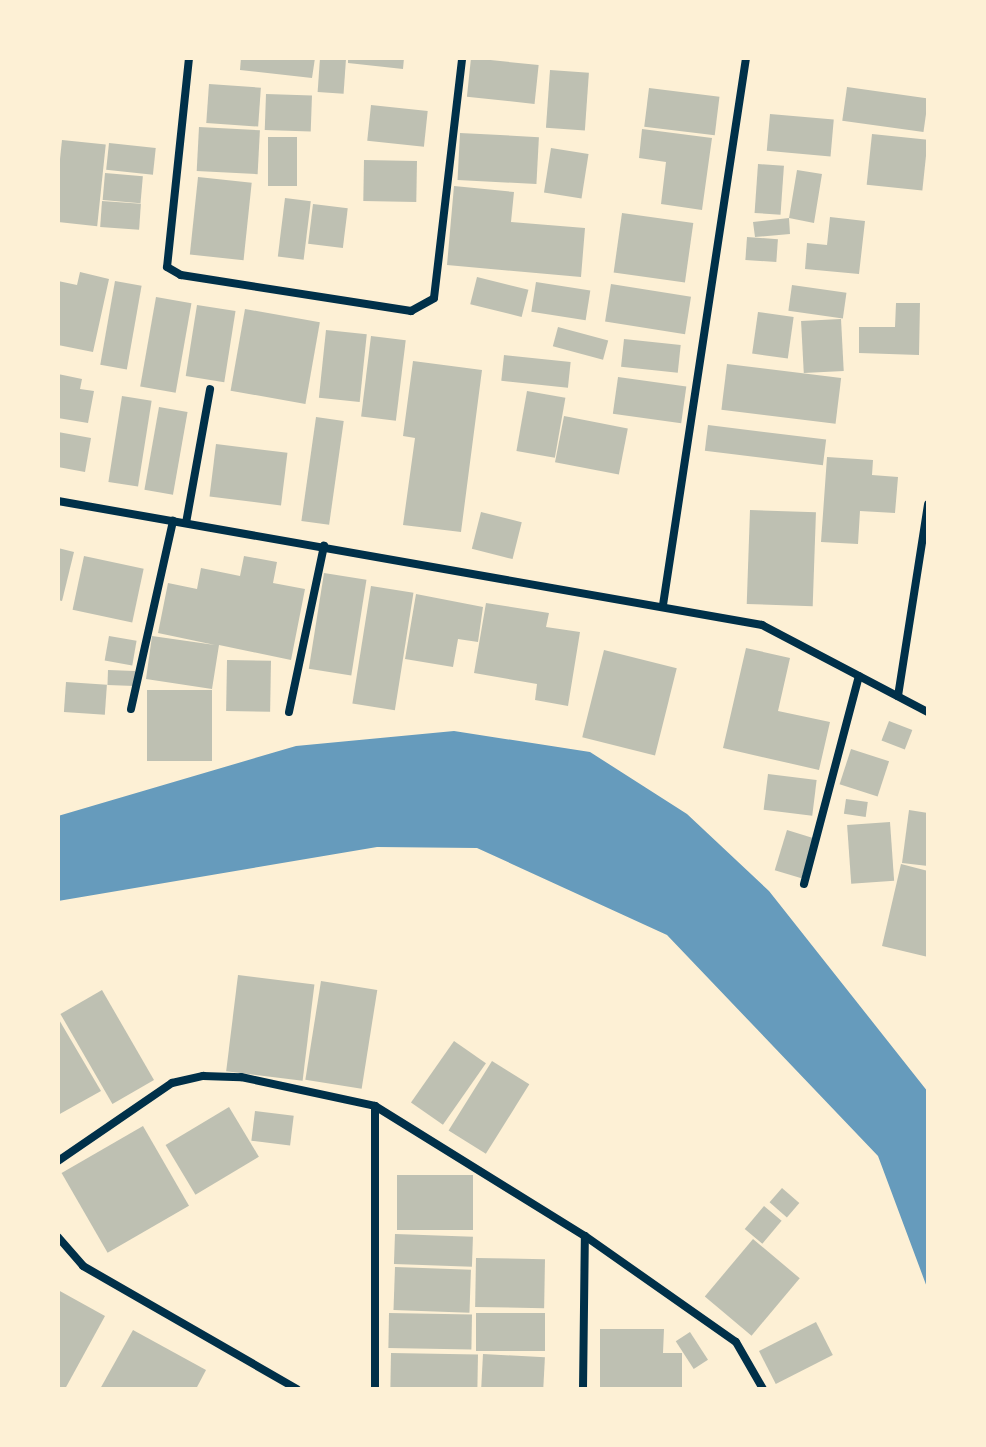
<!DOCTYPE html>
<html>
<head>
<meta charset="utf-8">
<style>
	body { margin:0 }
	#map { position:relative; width:986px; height:1447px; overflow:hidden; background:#fdf0d5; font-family:"Source Sans 3",sans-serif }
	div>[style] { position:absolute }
	.water>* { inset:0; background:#669bbc }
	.building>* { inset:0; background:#bec0b2; transform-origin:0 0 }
	.minor>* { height:8px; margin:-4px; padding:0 4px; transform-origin:4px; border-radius:4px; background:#003049 }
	span { translate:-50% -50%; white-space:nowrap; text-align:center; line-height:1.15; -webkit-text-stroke:6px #fdf0d5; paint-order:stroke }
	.frame { position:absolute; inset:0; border:60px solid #fdf0d5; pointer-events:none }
</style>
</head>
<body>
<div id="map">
	<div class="water">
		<div style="clip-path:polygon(454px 731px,590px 752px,687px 814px,769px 891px,928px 1092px,928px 1290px,878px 1156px,667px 935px,477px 848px,377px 847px,58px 901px,58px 816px,296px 746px)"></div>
	</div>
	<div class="building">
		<div style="clip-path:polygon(241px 58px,315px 58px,312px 78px,240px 70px)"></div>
		<div style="left:320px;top:58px;width:26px;height:34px;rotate:4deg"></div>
		<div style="clip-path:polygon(348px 58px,404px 58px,403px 69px,348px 63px)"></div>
		<div style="left:471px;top:58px;width:68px;height:39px;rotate:6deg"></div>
		<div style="left:550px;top:70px;width:39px;height:58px;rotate:4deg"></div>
		<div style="left:209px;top:84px;width:52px;height:39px;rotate:4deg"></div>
		<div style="left:847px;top:87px;width:82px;height:34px;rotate:8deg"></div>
		<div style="left:649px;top:88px;width:71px;height:39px;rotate:7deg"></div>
		<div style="left:266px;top:94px;width:46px;height:36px;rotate:2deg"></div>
		<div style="left:371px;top:105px;width:57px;height:36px;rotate:6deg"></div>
		<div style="left:770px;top:114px;width:64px;height:37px;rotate:5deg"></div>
		<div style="left:199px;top:127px;width:61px;height:44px;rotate:3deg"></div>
		<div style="clip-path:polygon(642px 129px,712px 138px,702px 210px,661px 204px,666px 162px,639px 158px)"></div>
		<div style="left:460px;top:133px;width:79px;height:47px;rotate:3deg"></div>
		<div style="left:872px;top:134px;width:56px;height:51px;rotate:6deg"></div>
		<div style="left:268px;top:137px;width:29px;height:49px"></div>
		<div style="left:62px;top:140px;width:44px;height:82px;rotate:6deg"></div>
		<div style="left:109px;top:143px;width:47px;height:27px;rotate:6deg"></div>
		<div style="left:551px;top:148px;width:38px;height:45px;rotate:9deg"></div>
		<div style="left:364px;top:160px;width:53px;height:41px;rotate:1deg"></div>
		<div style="left:758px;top:164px;width:26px;height:49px;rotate:4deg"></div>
		<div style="clip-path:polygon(797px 170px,822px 174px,814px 223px,789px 218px,790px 234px,755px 237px,753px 222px,789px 218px)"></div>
		<div style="left:105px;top:173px;width:38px;height:27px;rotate:5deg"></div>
		<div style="left:198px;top:177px;width:54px;height:78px;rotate:6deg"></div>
		<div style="clip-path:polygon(454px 186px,514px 192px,511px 222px,585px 228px,581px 277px,447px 265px)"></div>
		<div style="left:285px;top:198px;width:26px;height:59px;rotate:7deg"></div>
		<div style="left:102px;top:201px;width:39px;height:26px;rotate:4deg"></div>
		<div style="left:313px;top:204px;width:35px;height:40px;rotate:7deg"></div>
		<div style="left:622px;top:213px;width:72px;height:60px;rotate:8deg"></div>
		<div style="clip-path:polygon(830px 217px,865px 221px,859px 274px,805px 269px,807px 243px,827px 245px)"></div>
		<div style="left:747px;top:237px;width:31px;height:23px;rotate:4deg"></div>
		<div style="clip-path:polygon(80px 272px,109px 279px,93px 352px,58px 345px,58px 281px,77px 285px)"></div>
		<div style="left:477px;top:277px;width:53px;height:28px;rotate:14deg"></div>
		<div style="left:115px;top:281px;width:27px;height:85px;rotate:10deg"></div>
		<div style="left:536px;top:282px;width:55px;height:30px;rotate:9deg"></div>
		<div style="left:611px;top:284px;width:81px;height:38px;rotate:9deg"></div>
		<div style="left:792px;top:285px;width:55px;height:26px;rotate:8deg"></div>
		<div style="left:156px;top:297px;width:36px;height:91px;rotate:10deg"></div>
		<div style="clip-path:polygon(896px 303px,920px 303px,919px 355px,859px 353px,859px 327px,895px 327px)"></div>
		<div style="left:197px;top:305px;width:39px;height:72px;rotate:9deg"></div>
		<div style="left:245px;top:309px;width:76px;height:83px;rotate:10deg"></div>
		<div style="left:758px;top:312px;width:36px;height:42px;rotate:8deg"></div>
		<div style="left:841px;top:319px;width:52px;height:40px;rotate:87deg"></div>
		<div style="left:558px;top:327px;width:52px;height:20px;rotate:15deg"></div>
		<div style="left:326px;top:330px;width:41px;height:68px;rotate:6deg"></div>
		<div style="left:371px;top:336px;width:35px;height:81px;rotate:7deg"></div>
		<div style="left:624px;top:339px;width:57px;height:28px;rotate:6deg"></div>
		<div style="left:504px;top:355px;width:67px;height:26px;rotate:6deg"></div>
		<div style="clip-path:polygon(413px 361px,482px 370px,461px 532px,403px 525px,415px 438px,403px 436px)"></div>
		<div style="left:727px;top:364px;width:115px;height:46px;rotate:7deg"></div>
		<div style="clip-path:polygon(58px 374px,82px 379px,80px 389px,94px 391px,88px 423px,58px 418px)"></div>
		<div style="left:618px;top:377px;width:69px;height:37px;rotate:8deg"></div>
		<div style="left:527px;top:391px;width:39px;height:61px;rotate:10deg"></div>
		<div style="left:122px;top:396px;width:30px;height:87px;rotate:9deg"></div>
		<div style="left:159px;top:407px;width:29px;height:84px;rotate:10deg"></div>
		<div style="left:564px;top:416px;width:65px;height:47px;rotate:11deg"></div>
		<div style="left:316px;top:417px;width:28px;height:105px;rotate:8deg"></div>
		<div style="left:708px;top:425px;width:119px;height:26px;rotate:7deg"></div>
		<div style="clip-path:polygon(58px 432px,91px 438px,85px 472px,58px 467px)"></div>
		<div style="left:216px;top:444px;width:72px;height:53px;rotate:7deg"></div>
		<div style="clip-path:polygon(827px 457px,873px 460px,872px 475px,898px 477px,895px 513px,860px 511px,858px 544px,821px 542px)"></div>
		<div style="left:750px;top:510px;width:66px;height:94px;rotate:2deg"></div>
		<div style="left:481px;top:512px;width:42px;height:38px;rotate:14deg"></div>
		<div style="clip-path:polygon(58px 548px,74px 552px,62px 601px,58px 600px)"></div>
		<div style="left:84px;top:556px;width:61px;height:55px;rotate:12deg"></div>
		<div style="clip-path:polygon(244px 556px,277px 562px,273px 583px,305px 589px,291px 660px,219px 645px,212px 689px,146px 679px,152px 636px,215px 645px,158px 633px,168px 583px,197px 589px,201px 568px,240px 576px)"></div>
		<div style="left:324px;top:573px;width:43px;height:97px;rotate:9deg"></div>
		<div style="left:371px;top:586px;width:43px;height:119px;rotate:9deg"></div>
		<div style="clip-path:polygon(416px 594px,483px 607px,478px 642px,458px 639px,453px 667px,405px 659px)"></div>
		<div style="clip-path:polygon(486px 603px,549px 613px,546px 627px,580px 632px,568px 706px,535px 700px,537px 684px,474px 673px)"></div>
		<div style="left:109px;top:636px;width:28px;height:25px;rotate:10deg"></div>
		<div style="clip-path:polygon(746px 648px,790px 658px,778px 711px,830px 722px,819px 770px,723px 748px)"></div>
		<div style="left:604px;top:650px;width:75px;height:90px;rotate:14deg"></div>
		<div style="left:227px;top:660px;width:44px;height:51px;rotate:1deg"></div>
		<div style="left:108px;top:670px;width:27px;height:15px;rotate:2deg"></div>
		<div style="left:66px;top:682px;width:41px;height:30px;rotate:4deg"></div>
		<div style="left:147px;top:690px;width:65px;height:71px"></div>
		<div style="left:889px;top:721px;width:25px;height:21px;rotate:21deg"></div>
		<div style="left:851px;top:749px;width:40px;height:37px;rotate:18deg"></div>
		<div style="left:768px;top:774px;width:49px;height:36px;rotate:7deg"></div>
		<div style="left:846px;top:799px;width:22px;height:15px;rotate:8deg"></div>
		<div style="clip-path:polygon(909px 810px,928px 813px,928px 866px,902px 863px)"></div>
		<div style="left:890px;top:822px;width:59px;height:43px;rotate:86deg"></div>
		<div style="left:787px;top:830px;width:28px;height:42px;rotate:17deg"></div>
		<div style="clip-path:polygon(901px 864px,928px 871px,928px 957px,882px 946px)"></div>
		<div style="left:238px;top:975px;width:77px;height:97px;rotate:7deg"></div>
		<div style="left:321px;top:981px;width:57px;height:100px;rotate:9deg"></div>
		<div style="left:102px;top:990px;width:104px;height:48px;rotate:60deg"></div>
		<div style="clip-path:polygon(58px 1018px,101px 1091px,58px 1115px)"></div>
		<div style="left:454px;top:1041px;width:39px;height:75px;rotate:35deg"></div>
		<div style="left:492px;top:1061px;width:44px;height:82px;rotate:32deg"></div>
		<div style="left:229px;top:1107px;width:58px;height:74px;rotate:59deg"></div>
		<div style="left:255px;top:1111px;width:39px;height:30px;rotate:7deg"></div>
		<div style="left:143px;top:1126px;width:92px;height:94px;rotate:60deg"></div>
		<div style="left:397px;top:1175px;width:76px;height:55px"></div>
		<div style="left:782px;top:1188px;width:23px;height:19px;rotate:41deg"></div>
		<div style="left:764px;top:1206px;width:23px;height:30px;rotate:40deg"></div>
		<div style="left:395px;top:1234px;width:78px;height:30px;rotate:2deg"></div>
		<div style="left:753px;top:1239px;width:61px;height:75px;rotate:40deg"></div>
		<div style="left:476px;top:1258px;width:69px;height:49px;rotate:1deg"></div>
		<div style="left:395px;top:1267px;width:76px;height:43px;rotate:2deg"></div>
		<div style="clip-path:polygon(58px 1290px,105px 1316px,65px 1389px,58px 1389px)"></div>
		<div style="left:389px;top:1313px;width:83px;height:35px;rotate:1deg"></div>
		<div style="left:545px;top:1313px;width:38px;height:69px;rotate:90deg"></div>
		<div style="left:816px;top:1322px;width:37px;height:64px;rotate:63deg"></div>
		<div style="clip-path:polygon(600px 1329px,664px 1329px,663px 1353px,682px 1353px,682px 1388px,600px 1389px)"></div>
		<div style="clip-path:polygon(133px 1330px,206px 1370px,196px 1389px,100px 1389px)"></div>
		<div style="left:690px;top:1332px;width:33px;height:17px;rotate:57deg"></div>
		<div style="left:391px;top:1353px;width:87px;height:36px;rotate:1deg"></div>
		<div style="left:483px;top:1354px;width:62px;height:35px;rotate:3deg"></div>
	</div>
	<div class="minor">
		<div style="left:189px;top:58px;width:210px;rotate:96deg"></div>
		<div style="left:167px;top:267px;width:16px;rotate:30deg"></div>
		<div style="left:181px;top:275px;width:233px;rotate:8.9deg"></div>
		<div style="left:411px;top:311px;width:26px;rotate:-29deg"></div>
		<div style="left:434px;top:298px;width:242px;rotate:-83.3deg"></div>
		<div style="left:58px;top:501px;width:715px;rotate:9.99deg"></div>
		<div style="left:762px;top:625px;width:187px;rotate:27.7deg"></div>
		<div style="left:186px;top:523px;width:136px;rotate:-79.8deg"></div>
		<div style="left:663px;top:605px;width:553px;rotate:-81.37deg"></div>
		<div style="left:898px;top:696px;width:194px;rotate:-81.1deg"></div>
		<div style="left:131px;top:709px;width:193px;rotate:-77.4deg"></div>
		<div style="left:289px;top:712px;width:170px;rotate:-78.1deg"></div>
		<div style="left:804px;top:884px;width:215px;rotate:-75.2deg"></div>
		<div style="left:375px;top:1106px;width:283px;rotate:90deg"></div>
		<div style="left:58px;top:1161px;width:138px;rotate:-34.4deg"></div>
		<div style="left:172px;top:1083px;width:32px;rotate:-13deg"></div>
		<div style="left:203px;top:1076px;width:38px;rotate:2deg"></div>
		<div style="left:241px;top:1077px;width:137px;rotate:12.2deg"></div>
		<div style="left:375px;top:1106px;width:247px;rotate:31.8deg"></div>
		<div style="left:585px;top:1236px;width:184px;rotate:35.1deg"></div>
		<div style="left:736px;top:1342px;width:54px;rotate:60.1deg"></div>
		<div style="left:58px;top:1237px;width:38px;rotate:49deg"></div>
		<div style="left:83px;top:1266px;width:247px;rotate:29.9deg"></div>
		<div style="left:583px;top:1389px;width:153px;rotate:-89.3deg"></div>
	</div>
	<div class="frame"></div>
</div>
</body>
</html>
